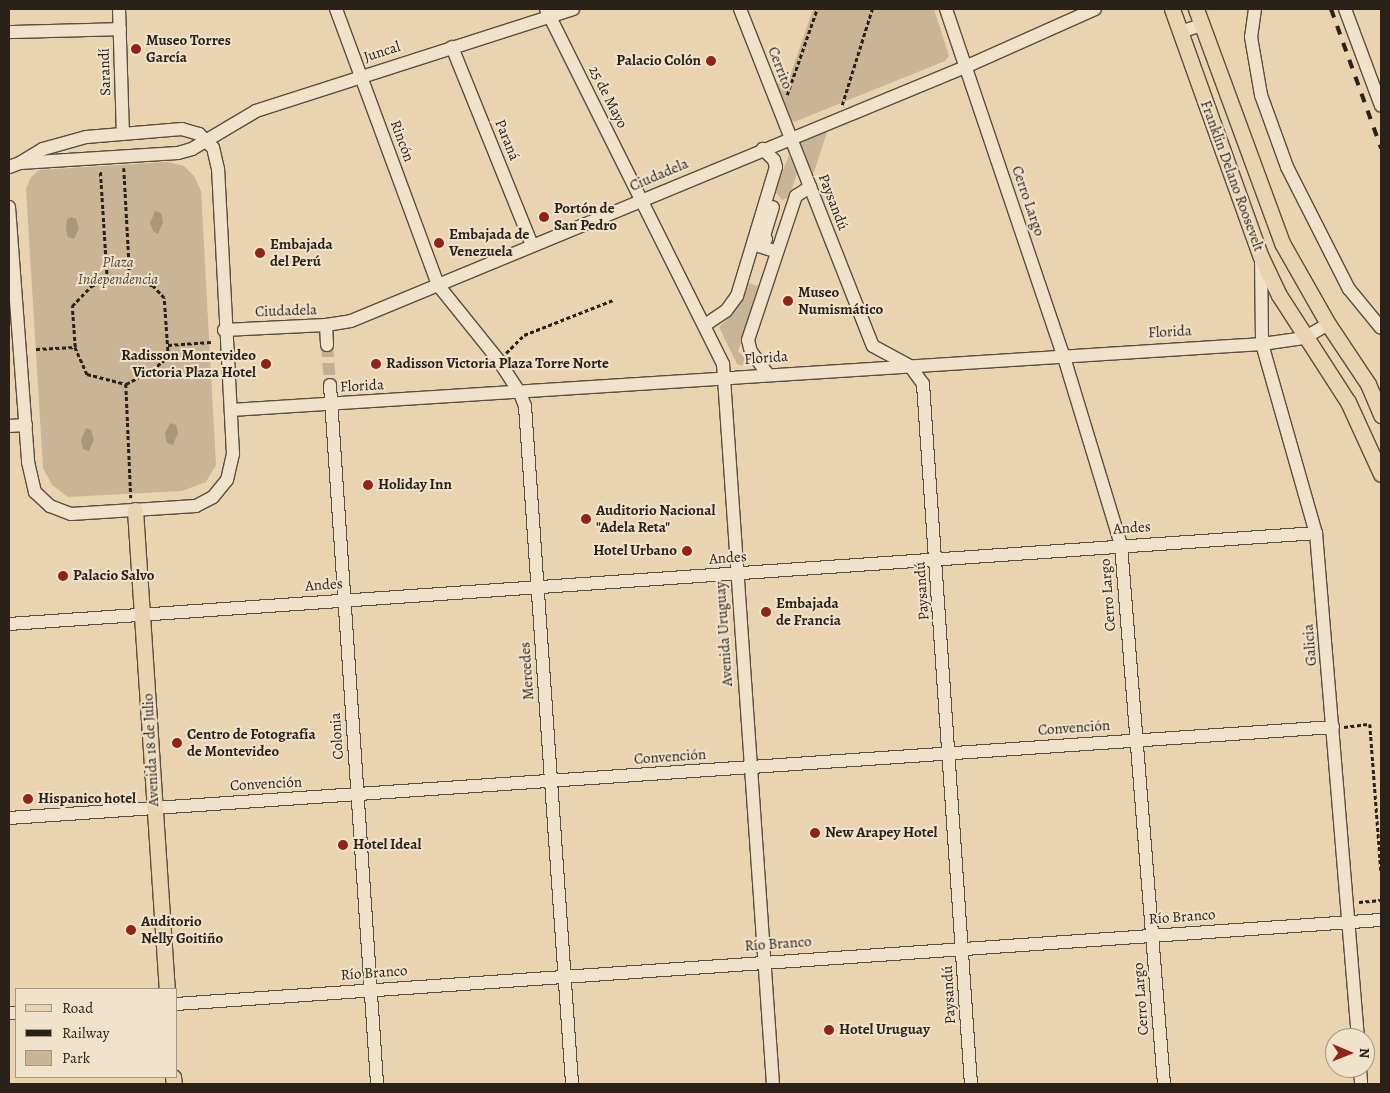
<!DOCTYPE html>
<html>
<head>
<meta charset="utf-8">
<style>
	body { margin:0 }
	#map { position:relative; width:1390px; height:1093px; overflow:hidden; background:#e9d3b0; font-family:Alegreya,serif }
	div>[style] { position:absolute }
	.green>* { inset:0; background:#c9b596 }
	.water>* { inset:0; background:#a8977c }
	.minor-tunnel>* { height:12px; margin-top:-6px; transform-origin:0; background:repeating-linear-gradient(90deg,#c3b092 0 12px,transparent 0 18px) }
	.path>* { height:2.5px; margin-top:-1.25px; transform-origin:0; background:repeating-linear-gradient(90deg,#2a2218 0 4px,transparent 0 6.5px) }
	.roads { filter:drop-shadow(1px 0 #5a4e3e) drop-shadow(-1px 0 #5a4e3e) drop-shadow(0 1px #5a4e3e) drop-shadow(0 -1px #5a4e3e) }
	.minor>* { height:12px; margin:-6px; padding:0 6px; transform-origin:6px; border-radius:6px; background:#f1e2cc }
	.major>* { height:15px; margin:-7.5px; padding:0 7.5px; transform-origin:7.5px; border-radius:7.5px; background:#e9d3b0 }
	.rail>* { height:4px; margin-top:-2px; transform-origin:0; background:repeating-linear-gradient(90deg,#2a2218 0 9px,transparent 0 18px) }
	.dots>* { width:14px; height:14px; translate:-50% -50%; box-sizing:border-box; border:2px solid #f1e2cc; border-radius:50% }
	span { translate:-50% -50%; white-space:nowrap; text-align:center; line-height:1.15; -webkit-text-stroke:4px #f1e2cc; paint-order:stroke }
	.poi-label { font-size:15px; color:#2a2218; font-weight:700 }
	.left { translate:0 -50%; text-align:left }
	.right { translate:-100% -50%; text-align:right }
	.street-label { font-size:15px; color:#2a2218 }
	.park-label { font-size:15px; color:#524738; font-style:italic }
	.frame { position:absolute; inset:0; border:10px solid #2a2218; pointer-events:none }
	.legend { position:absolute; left:15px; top:988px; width:162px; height:90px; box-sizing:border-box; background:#f1e2cc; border:1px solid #a19584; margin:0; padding:6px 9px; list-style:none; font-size:15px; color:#2a2218 }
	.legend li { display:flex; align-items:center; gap:10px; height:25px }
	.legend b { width:25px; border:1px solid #a19584 }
	.north { position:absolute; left:1325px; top:1028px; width:50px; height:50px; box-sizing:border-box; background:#f1e2cc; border:1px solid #a19584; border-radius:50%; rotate:91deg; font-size:14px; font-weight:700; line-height:20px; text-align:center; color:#2a2218 }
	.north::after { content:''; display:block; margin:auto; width:18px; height:22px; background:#8f2418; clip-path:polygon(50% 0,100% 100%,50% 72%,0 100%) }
</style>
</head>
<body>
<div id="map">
	<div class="green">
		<div style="clip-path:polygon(813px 9px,934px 9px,949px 56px,945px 61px,794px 122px,790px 119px,776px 84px,788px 82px)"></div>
		<div style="clip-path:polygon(828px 129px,814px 172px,810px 174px,800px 141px)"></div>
		<div style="clip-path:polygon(789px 155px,797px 174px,789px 197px,782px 200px,775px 191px)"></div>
		<div style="clip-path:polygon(167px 162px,184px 166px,194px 176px,201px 191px,216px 465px,206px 482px,182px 491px,68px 497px,52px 485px,43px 468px,26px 189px,31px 177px,39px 170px)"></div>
		<div style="clip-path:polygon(745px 282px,758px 286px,738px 351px,752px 365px,743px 366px,737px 364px,719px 327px,734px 313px)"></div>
	</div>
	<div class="water">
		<div style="clip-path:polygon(155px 211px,161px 213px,163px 222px,158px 234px,153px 231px,150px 223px)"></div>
		<div style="clip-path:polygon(71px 217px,76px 219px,79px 228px,74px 239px,68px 237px,66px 229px,67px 220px)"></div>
		<div style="clip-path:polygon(170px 423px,176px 425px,178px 433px,173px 445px,167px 443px,165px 434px)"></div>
		<div style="clip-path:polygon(86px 428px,91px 430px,94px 439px,89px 451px,83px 449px,81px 440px)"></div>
	</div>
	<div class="minor-tunnel">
		<div style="left:327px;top:345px;width:40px;rotate:85.7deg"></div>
	</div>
	<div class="path">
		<div style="left:787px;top:95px;width:91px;rotate:-70.8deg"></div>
		<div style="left:842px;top:105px;width:101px;rotate:-72.6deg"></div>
		<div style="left:124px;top:168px;width:111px;rotate:86.9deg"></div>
		<div style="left:168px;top:345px;width:43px;rotate:-4deg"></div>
		<div style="left:75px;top:347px;width:41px;rotate:-94.2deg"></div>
		<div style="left:72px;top:306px;width:28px;rotate:-46deg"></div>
		<div style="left:91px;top:286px;width:17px;rotate:-21deg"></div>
		<div style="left:107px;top:280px;width:110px;rotate:-93.6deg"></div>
		<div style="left:36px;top:349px;width:39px;rotate:-3deg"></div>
		<div style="left:75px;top:347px;width:30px;rotate:66deg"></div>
		<div style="left:87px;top:374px;width:40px;rotate:14.4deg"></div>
		<div style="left:126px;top:384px;width:30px;rotate:-28deg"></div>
		<div style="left:152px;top:370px;width:21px;rotate:-39deg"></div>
		<div style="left:168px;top:357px;width:59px;rotate:-93.9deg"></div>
		<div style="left:164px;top:298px;width:16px;rotate:-133deg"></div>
		<div style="left:153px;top:286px;width:24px;rotate:-163deg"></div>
		<div style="left:130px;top:279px;width:23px;rotate:178deg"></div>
		<div style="left:506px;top:353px;width:25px;rotate:-45deg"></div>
		<div style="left:524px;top:335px;width:96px;rotate:-21.5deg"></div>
		<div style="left:126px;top:384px;width:114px;rotate:87.5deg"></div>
		<div style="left:1344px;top:727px;width:26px;rotate:-7deg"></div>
		<div style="left:1370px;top:724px;width:147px;rotate:85.7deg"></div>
		<div style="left:1359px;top:902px;width:22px;rotate:-5deg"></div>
	</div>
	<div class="roads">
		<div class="minor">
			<div style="left:119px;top:9px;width:125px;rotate:88.2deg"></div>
			<div style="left:336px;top:9px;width:294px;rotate:69.7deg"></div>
			<div style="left:438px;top:285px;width:97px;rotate:51.2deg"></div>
			<div style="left:499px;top:361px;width:38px;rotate:57deg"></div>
			<div style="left:520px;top:393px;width:14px;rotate:69deg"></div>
			<div style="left:525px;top:406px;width:680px;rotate:86.03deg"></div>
			<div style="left:546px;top:9px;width:397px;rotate:63.5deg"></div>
			<div style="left:723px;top:364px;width:722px;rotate:86.03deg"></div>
			<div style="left:740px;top:9px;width:362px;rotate:68.5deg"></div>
			<div style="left:873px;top:346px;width:42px;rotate:28.4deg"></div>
			<div style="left:910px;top:366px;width:22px;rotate:54deg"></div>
			<div style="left:923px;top:384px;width:702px;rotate:86.08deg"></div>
			<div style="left:946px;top:9px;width:364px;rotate:71.3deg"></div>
			<div style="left:1063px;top:354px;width:200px;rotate:73.1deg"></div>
			<div style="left:1121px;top:545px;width:541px;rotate:85.44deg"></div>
			<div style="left:1255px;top:9px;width:28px;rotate:98deg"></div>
			<div style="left:1251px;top:37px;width:59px;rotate:80.2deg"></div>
			<div style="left:1261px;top:95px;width:77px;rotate:70.1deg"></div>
			<div style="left:1287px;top:167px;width:137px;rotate:63.1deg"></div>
			<div style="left:1349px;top:289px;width:50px;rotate:50.6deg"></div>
			<div style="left:1345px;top:9px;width:103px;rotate:69.6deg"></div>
			<div style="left:9px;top:32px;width:111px;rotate:-1.5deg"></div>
			<div style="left:1180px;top:32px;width:22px;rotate:-18deg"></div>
			<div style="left:452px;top:47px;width:214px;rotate:68deg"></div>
			<div style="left:9px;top:167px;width:12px;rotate:-20deg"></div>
			<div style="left:20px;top:163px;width:158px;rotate:-3.6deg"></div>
			<div style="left:178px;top:153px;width:15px;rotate:-16deg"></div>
			<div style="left:192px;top:149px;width:74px;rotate:-30.7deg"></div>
			<div style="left:256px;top:111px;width:333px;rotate:-17.8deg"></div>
			<div style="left:9px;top:207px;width:256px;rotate:85.7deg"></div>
			<div style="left:28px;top:462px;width:31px;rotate:77deg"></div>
			<div style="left:35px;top:492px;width:21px;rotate:43deg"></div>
			<div style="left:50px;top:506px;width:22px;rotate:21deg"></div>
			<div style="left:71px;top:514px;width:125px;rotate:-3.7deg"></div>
			<div style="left:196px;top:506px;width:19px;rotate:-28deg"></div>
			<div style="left:213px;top:497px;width:22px;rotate:-51deg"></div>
			<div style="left:227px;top:480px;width:27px;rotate:-77deg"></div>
			<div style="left:233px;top:454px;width:285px;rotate:-93deg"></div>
			<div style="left:218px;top:169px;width:22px;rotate:-103deg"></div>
			<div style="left:213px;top:148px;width:20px;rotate:-135deg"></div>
			<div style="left:199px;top:134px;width:18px;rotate:-164deg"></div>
			<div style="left:182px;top:129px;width:96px;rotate:175.2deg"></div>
			<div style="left:86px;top:137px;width:45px;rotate:164.4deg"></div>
			<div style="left:43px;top:149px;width:27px;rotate:149deg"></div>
			<div style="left:766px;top:239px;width:4px;rotate:-124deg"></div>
			<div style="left:764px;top:236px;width:30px;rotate:-73deg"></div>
			<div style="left:753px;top:244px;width:25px;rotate:18deg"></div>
			<div style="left:1261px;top:257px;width:87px;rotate:89.3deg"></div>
			<div style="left:1262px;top:344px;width:197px;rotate:74.1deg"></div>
			<div style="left:1316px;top:533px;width:507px;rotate:85.25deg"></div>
			<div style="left:326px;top:325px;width:20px;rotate:87deg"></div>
			<div style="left:705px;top:325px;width:25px;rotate:-34deg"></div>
			<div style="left:726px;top:311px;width:19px;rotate:-54deg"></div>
			<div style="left:737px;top:296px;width:135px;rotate:-73.2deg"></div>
			<div style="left:776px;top:167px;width:7px;rotate:-106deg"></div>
			<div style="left:774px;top:160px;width:16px;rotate:-135deg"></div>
			<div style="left:224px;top:330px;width:102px;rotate:-2.8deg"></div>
			<div style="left:326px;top:325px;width:25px;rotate:-9deg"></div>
			<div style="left:351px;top:321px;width:664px;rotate:-22.47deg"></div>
			<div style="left:965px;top:67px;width:142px;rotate:-24deg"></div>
			<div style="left:767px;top:373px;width:26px;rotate:-127deg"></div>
			<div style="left:751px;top:352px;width:12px;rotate:-104deg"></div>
			<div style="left:748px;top:340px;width:152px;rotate:-71.6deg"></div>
			<div style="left:796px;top:196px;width:17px;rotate:-33deg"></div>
			<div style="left:330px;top:385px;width:701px;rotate:86.15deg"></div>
			<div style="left:231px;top:410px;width:1033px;rotate:-3.66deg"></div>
			<div style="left:1262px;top:344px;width:42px;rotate:-8.1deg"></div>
			<div style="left:1304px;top:338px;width:28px;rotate:-30deg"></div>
			<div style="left:9px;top:426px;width:17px;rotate:-3deg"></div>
			<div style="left:9px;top:624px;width:1310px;rotate:-3.98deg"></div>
			<div style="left:9px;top:818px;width:1327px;rotate:-3.93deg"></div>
			<div style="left:176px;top:1004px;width:1208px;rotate:-3.99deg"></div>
			<div style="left:9px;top:1013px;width:7px"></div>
			<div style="left:1360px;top:1068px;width:16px;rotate:86deg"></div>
		</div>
		<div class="major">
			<div style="left:1172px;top:9px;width:263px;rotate:70.3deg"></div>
			<div style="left:1261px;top:257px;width:42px;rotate:64.7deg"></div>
			<div style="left:1279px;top:295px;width:127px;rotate:57.2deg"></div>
			<div style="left:1348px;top:402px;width:79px;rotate:65.4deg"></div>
			<div style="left:1196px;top:9px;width:249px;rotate:69.8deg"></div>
			<div style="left:1282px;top:243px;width:93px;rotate:60.4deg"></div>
			<div style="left:1328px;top:324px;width:72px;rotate:56.3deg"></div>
			<div style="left:1368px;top:384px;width:34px;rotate:67deg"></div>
			<div style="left:135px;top:510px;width:480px;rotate:86.2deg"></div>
			<div style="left:173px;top:1077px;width:7px;rotate:82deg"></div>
		</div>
	</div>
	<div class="rail">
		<div style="left:1331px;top:9px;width:148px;rotate:70.2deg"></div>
	</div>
	<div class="dots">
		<div style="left:136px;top:49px;background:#8f2418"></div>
		<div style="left:711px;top:61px;background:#8f2418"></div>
		<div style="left:544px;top:217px;background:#8f2418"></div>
		<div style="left:439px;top:243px;background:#8f2418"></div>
		<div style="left:260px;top:253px;background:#8f2418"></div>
		<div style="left:788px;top:301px;background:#8f2418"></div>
		<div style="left:266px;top:364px;background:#8f2418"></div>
		<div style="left:376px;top:364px;background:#8f2418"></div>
		<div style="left:368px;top:485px;background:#8f2418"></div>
		<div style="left:586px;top:519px;background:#8f2418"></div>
		<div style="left:687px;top:551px;background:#8f2418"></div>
		<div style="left:63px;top:576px;background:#8f2418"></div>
		<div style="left:766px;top:612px;background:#8f2418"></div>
		<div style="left:177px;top:743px;background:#8f2418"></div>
		<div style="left:28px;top:799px;background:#8f2418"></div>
		<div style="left:815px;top:833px;background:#8f2418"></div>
		<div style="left:343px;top:845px;background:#8f2418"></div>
		<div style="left:131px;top:930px;background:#8f2418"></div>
		<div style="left:829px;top:1030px;background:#8f2418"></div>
	</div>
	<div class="poi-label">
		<span class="left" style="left:146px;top:49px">Museo Torres<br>García</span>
		<span class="right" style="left:701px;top:61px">Palacio Colón</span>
		<span class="left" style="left:554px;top:217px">Portón de<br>San Pedro</span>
		<span class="left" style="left:449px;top:243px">Embajada de<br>Venezuela</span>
		<span class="left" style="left:270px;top:253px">Embajada<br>del Perú</span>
		<span class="left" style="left:798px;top:301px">Museo<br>Numismático</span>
		<span class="right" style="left:256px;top:364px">Radisson Montevideo<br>Victoria Plaza Hotel</span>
		<span class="left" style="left:386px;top:364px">Radisson Victoria Plaza Torre Norte</span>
		<span class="left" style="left:378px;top:485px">Holiday Inn</span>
		<span class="left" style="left:596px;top:519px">Auditorio Nacional<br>"Adela Reta"</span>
		<span class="right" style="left:677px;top:551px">Hotel Urbano</span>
		<span class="left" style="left:73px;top:576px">Palacio Salvo</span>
		<span class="left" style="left:776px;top:612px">Embajada<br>de Francia</span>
		<span class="left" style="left:187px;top:743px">Centro de Fotografía<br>de Montevideo</span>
		<span class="left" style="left:38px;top:799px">Hispanico hotel</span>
		<span class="left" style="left:825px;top:833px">New Arapey Hotel</span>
		<span class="left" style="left:353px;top:845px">Hotel Ideal</span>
		<span class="left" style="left:141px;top:930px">Auditorio<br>Nelly Goitiño</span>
		<span class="left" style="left:839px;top:1030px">Hotel Uruguay</span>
	</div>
	<div class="street-label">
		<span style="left:382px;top:52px;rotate:-18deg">Juncal</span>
		<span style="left:780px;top:68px;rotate:69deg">Cerrito</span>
		<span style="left:105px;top:72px;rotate:-92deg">Sarandí</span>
		<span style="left:608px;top:97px;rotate:63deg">25 de Mayo</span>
		<span style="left:507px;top:140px;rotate:68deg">Paraná</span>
		<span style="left:402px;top:141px;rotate:70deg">Rincón</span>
		<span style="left:659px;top:175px;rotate:-23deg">Ciudadela</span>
		<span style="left:1232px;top:176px;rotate:70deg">Franklin Delano Roosevelt</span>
		<span style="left:1028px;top:201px;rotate:71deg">Cerro Largo</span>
		<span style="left:833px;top:202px;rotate:69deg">Paysandú</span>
		<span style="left:286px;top:311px;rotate:-2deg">Ciudadela</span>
		<span style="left:1170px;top:332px;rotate:-3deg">Florida</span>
		<span style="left:766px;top:358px;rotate:-4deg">Florida</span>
		<span style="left:362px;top:386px;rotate:-3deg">Florida</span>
		<span style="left:1132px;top:528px;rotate:-4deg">Andes</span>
		<span style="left:728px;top:558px;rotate:-4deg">Andes</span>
		<span style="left:324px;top:585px;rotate:-4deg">Andes</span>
		<span style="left:922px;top:591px;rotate:-94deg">Paysandú</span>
		<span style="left:1108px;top:595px;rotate:-94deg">Cerro Largo</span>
		<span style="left:724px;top:634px;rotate:-94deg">Avenida Uruguay</span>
		<span style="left:1310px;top:645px;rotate:-95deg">Galicia</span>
		<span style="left:527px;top:671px;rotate:-94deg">Mercedes</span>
		<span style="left:1074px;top:728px;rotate:-4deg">Convención</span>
		<span style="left:337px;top:736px;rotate:-94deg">Colonia</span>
		<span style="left:151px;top:750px;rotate:-93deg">Avenida 18 de Julio</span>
		<span style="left:670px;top:757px;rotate:-4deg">Convención</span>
		<span style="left:266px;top:784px;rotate:-3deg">Convención</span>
		<span style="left:1182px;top:917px;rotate:-4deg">Río Branco</span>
		<span style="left:778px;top:944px;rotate:-4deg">Río Branco</span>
		<span style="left:374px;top:973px;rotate:-4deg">Río Branco</span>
		<span style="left:949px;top:995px;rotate:-93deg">Paysandú</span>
		<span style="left:1141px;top:999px;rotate:-94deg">Cerro Largo</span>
	</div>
	<div class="park-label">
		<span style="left:118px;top:271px">Plaza<br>Independencia</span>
	</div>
	<div class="frame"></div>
	<ul class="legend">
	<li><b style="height:6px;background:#e9d3b0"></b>Road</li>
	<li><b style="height:6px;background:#2a2218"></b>Railway</li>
	<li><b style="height:14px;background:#c9b596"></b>Park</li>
	</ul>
	<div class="north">N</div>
</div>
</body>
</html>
